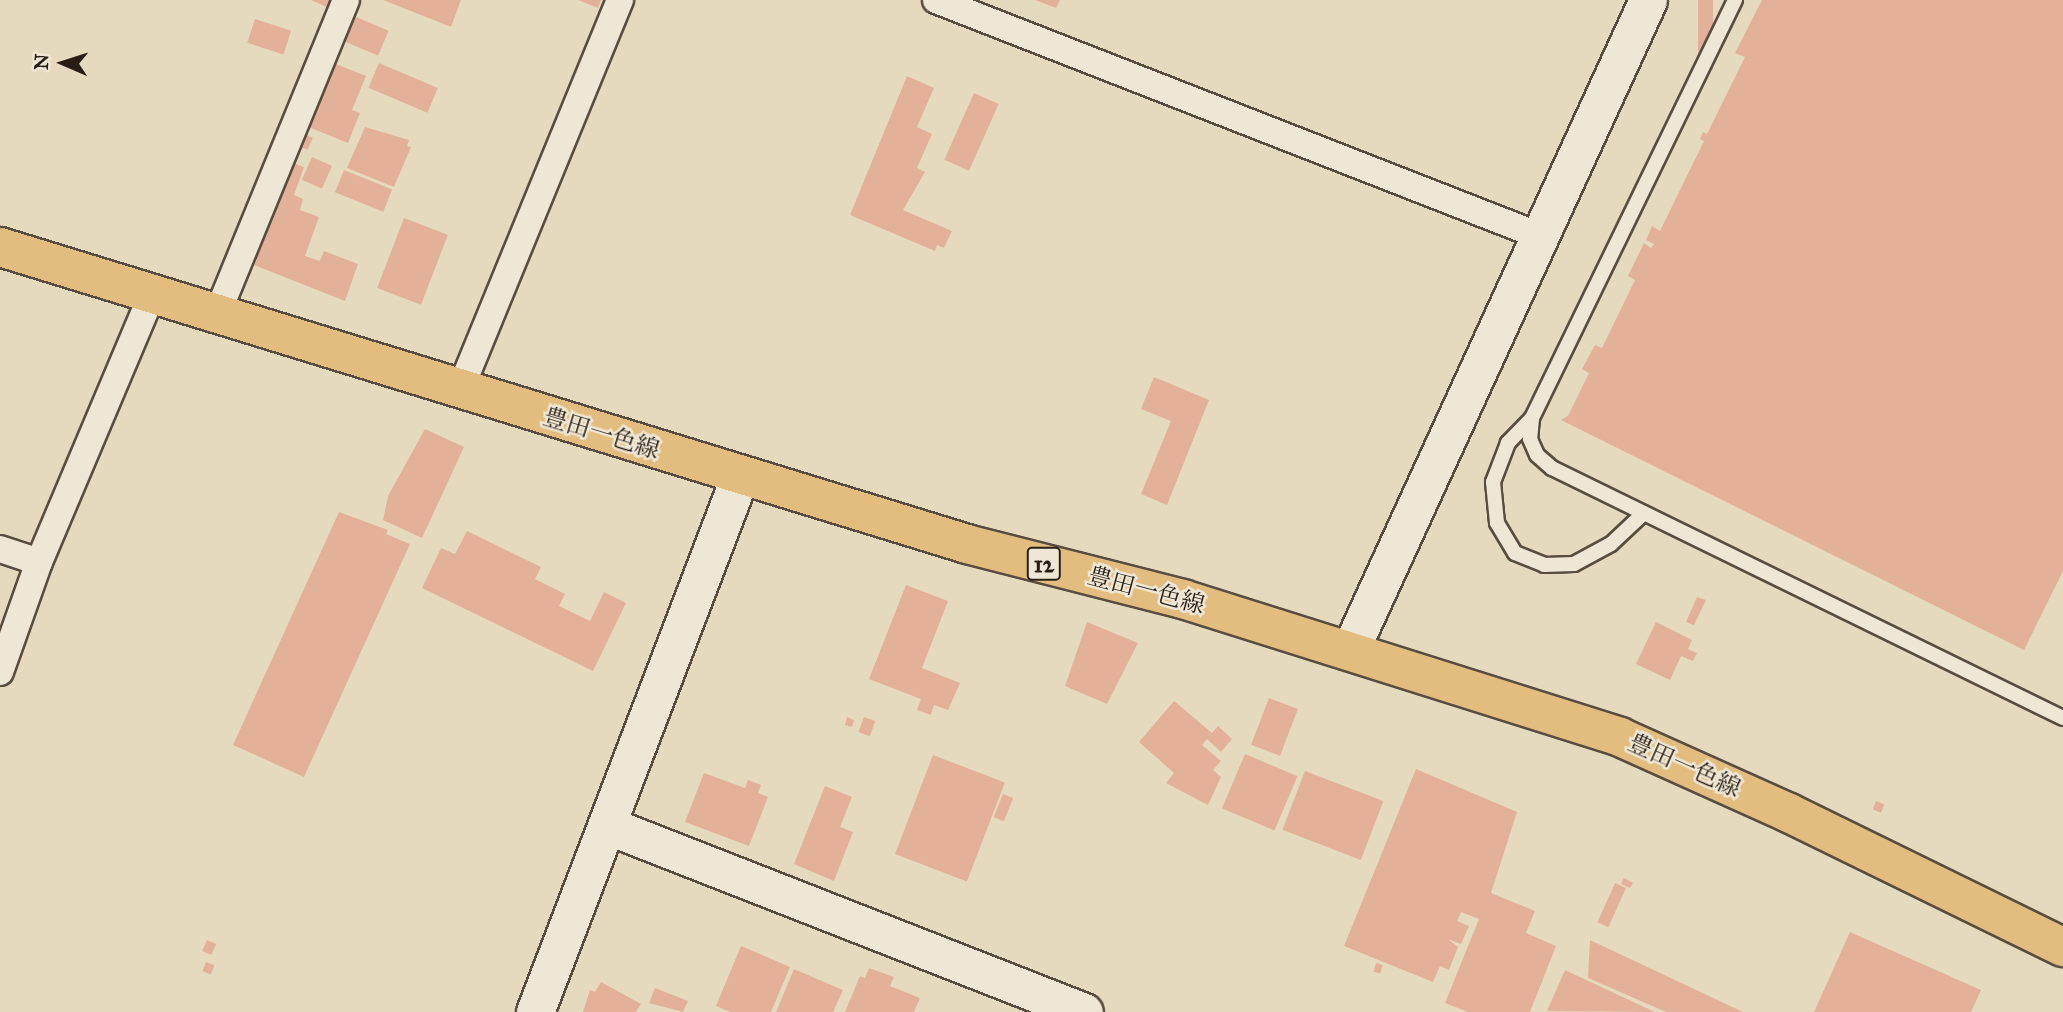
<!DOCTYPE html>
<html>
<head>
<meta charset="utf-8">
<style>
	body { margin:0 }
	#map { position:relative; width:2063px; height:1012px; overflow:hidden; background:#e6dabe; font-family:"IM FELL Great Primer","Noto Serif JP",serif }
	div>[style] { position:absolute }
	.building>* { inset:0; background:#e3b199; transform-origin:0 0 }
	.roads { filter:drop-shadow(2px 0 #584d40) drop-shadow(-2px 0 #584d40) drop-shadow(0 2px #584d40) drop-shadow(0 -2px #584d40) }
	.lane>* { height:14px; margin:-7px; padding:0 7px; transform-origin:7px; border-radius:7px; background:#efe7d5 }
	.street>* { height:26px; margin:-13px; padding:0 13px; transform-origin:13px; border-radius:13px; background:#efe7d5 }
	.secondary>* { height:37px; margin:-18.5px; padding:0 18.5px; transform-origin:18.5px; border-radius:18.5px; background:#efe7d5 }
	.primary>* { height:38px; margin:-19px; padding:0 19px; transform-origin:19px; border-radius:19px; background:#e3bd7f }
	span { translate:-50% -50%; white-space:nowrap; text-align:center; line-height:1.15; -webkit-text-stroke:5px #efe7d5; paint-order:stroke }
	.shield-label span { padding:2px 5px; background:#efe7d5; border:2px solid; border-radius:5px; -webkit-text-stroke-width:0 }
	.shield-label { font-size:23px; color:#281e16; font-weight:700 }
	.street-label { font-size:24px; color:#281e16 }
	.north { position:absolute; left:28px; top:28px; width:70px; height:70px; -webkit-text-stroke:5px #efe7d5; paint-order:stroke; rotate:273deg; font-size:19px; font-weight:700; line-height:28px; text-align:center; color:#281e16 }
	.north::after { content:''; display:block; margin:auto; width:24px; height:32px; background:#281e16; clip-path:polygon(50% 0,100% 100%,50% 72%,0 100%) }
</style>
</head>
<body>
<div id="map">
	<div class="building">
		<div style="clip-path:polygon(311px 0,332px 0,329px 8px)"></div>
		<div style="clip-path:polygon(383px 0,461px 0,451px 27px)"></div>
		<div style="clip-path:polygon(578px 0,601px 0,598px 8px)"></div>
		<div style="clip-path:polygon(1035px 0,1060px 0,1056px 8px)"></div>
		<div style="left:1698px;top:0;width:15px;height:70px"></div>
		<div style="clip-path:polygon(1762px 0,2063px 0,2063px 571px,2024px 650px,1561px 420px,1568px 416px,1589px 373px,1582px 369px,1595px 345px,1602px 348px,1635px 280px,1628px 276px,1644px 243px,1651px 248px,1654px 244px,1646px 240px,1652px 226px,1660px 231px,1704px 141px,1700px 139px,1703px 132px,1707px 134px,1745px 57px,1735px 53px)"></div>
		<div style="left:349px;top:14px;width:43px;height:27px;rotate:23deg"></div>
		<div style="left:255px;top:19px;width:38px;height:25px;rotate:18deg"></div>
		<div style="clip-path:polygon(331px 62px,366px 76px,352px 110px,360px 113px,348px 143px,306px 126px)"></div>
		<div style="left:379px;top:63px;width:64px;height:27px;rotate:23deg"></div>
		<div style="clip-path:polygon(907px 76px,934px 88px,917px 127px,932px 134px,917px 168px,925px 172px,903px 210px,952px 231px,944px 248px,937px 245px,935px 251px,850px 215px)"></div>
		<div style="left:974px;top:93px;width:27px;height:73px;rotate:24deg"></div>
		<div style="clip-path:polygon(365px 127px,409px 140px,407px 146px,411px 147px,394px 187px,347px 168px)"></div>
		<div style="left:299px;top:132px;width:15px;height:13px;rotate:23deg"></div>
		<div style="left:312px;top:157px;width:22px;height:25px;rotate:24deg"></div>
		<div style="clip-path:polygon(285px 160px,304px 167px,294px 195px,303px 199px,300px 210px,319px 217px,305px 256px,320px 261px,324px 251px,358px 264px,345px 301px,254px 265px,257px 259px,250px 257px)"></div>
		<div style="left:344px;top:170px;width:52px;height:24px;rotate:22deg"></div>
		<div style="left:404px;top:218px;width:47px;height:75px;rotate:21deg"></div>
		<div style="clip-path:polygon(1154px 377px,1209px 400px,1167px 505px,1141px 494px,1171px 421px,1141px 409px)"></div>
		<div style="clip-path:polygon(425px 429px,464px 447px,422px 538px,383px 520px,388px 496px)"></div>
		<div style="clip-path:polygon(339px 512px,388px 530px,386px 534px,410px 544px,304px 777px,233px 745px)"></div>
		<div style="clip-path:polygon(467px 531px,541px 567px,535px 579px,565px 594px,559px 606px,590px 621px,604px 592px,626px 603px,593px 671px,422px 588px,441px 548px,455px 554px)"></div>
		<div style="clip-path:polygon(906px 585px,948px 601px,922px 668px,960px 683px,948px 710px,934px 705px,931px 715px,917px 710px,921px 699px,869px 679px)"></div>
		<div style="clip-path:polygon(1697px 597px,1706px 600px,1694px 625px,1686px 622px)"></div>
		<div style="clip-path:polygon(1087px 622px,1138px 643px,1107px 704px,1065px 686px)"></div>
		<div style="clip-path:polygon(1656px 622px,1692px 640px,1688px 649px,1697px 653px,1693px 661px,1681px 656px,1670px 680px,1636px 664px)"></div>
		<div style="left:1269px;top:698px;width:31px;height:50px;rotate:21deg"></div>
		<div style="clip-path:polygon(1174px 701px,1212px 733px,1218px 726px,1232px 739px,1221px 752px,1207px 739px,1202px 745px,1221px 761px,1213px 770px,1221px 777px,1208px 805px,1166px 783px,1174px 773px,1139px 742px)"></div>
		<div style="clip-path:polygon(847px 717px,854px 720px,852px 727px,845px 725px)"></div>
		<div style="left:864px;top:717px;width:12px;height:16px;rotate:20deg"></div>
		<div style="left:1245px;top:754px;width:57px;height:59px;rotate:23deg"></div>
		<div style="left:933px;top:755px;width:77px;height:106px;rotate:21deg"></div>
		<div style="clip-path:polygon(1416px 769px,1517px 812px,1491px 893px,1535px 911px,1526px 933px,1556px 946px,1530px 1012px,1468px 1012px,1445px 1003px,1479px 919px,1461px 912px,1457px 921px,1469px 926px,1461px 944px,1448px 939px,1458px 947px,1449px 970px,1440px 966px,1433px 982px,1344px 946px)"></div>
		<div style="left:1305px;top:771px;width:84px;height:63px;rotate:21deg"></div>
		<div style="clip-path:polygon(704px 773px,745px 788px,748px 780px,761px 785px,758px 793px,768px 797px,749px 846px,685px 822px)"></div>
		<div style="clip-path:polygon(825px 786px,852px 797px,840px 827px,853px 832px,834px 881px,794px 864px)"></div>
		<div style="left:1003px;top:794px;width:11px;height:25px;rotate:22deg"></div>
		<div style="left:1876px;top:801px;width:9px;height:9px;rotate:21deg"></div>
		<div style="clip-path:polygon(1624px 878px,1633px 883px,1630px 888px,1621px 884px)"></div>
		<div style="left:1615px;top:883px;width:12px;height:43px;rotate:24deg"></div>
		<div style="clip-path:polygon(1850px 932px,1981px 990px,1971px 1012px,1814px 1012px)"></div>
		<div style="left:207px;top:940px;width:10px;height:12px;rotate:24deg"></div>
		<div style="clip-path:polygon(1590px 940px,1743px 1012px,1666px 1012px,1588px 978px)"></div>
		<div style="clip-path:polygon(741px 946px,790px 967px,771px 1012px,730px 1012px,716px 1006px)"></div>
		<div style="left:206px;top:962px;width:9px;height:10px;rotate:21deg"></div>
		<div style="left:1376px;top:963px;width:7px;height:9px;rotate:16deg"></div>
		<div style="clip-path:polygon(869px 968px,894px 977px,890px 986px,920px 998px,914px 1012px,845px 1012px,860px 976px,865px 978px)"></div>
		<div style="clip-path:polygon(794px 969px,843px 990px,833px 1012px,776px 1012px)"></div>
		<div style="clip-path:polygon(1565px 970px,1655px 1012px,1547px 1011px)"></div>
		<div style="clip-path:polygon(601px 982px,641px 1004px,636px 1012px,583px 1012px,590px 990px,595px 992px)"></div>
		<div style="clip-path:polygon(655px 988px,688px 1001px,683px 1012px,649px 1003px)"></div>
	</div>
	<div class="roads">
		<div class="lane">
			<div style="left:1735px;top:0;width:465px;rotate:115.9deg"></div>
			<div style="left:1532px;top:418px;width:21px;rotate:95deg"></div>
			<div style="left:1530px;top:439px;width:17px;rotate:66deg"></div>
			<div style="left:1537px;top:455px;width:20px;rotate:41deg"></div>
			<div style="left:1552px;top:468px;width:569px;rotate:26.07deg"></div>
			<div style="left:1532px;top:418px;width:35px;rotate:134deg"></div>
			<div style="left:1508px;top:443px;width:42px;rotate:111deg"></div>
			<div style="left:1493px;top:482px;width:41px;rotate:84.4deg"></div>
			<div style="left:1497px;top:523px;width:35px;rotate:59deg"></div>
			<div style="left:1515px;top:553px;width:31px;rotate:22deg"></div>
			<div style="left:1544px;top:565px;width:30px;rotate:-2deg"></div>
			<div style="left:1574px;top:564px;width:42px;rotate:-28.4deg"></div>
			<div style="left:1611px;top:544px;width:45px;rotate:-43.2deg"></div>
		</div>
		<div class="street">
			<div style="left:936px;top:0;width:648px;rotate:21.34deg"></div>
			<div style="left:218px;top:312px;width:337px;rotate:-67.7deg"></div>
			<div style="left:460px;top:390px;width:422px;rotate:-67.7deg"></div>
			<div style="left:0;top:549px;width:41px;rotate:18.4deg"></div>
			<div style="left:0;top:672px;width:117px;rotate:-70.5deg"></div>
			<div style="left:39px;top:562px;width:293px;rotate:-67.1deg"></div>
		</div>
		<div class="secondary">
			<div style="left:1350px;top:650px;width:715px;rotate:-65.37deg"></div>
			<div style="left:609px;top:826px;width:510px;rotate:21.38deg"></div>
			<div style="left:535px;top:1012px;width:574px;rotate:-69.07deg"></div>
		</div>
		<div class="primary">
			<div style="left:0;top:247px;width:1012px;rotate:17.07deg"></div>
			<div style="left:967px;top:544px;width:223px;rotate:14.3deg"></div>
			<div style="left:1183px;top:599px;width:458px;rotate:17.5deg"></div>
			<div style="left:1620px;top:737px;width:185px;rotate:24.2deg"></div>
			<div style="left:1789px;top:813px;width:305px;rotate:26.1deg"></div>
		</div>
	</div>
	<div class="shield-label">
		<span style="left:1044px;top:564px">12</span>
	</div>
	<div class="street-label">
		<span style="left:601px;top:434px;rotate:17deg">豊田一色線</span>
		<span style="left:1146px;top:591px;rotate:15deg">豊田一色線</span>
		<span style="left:1684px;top:766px;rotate:24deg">豊田一色線</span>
	</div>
	<div class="north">N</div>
</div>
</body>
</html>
